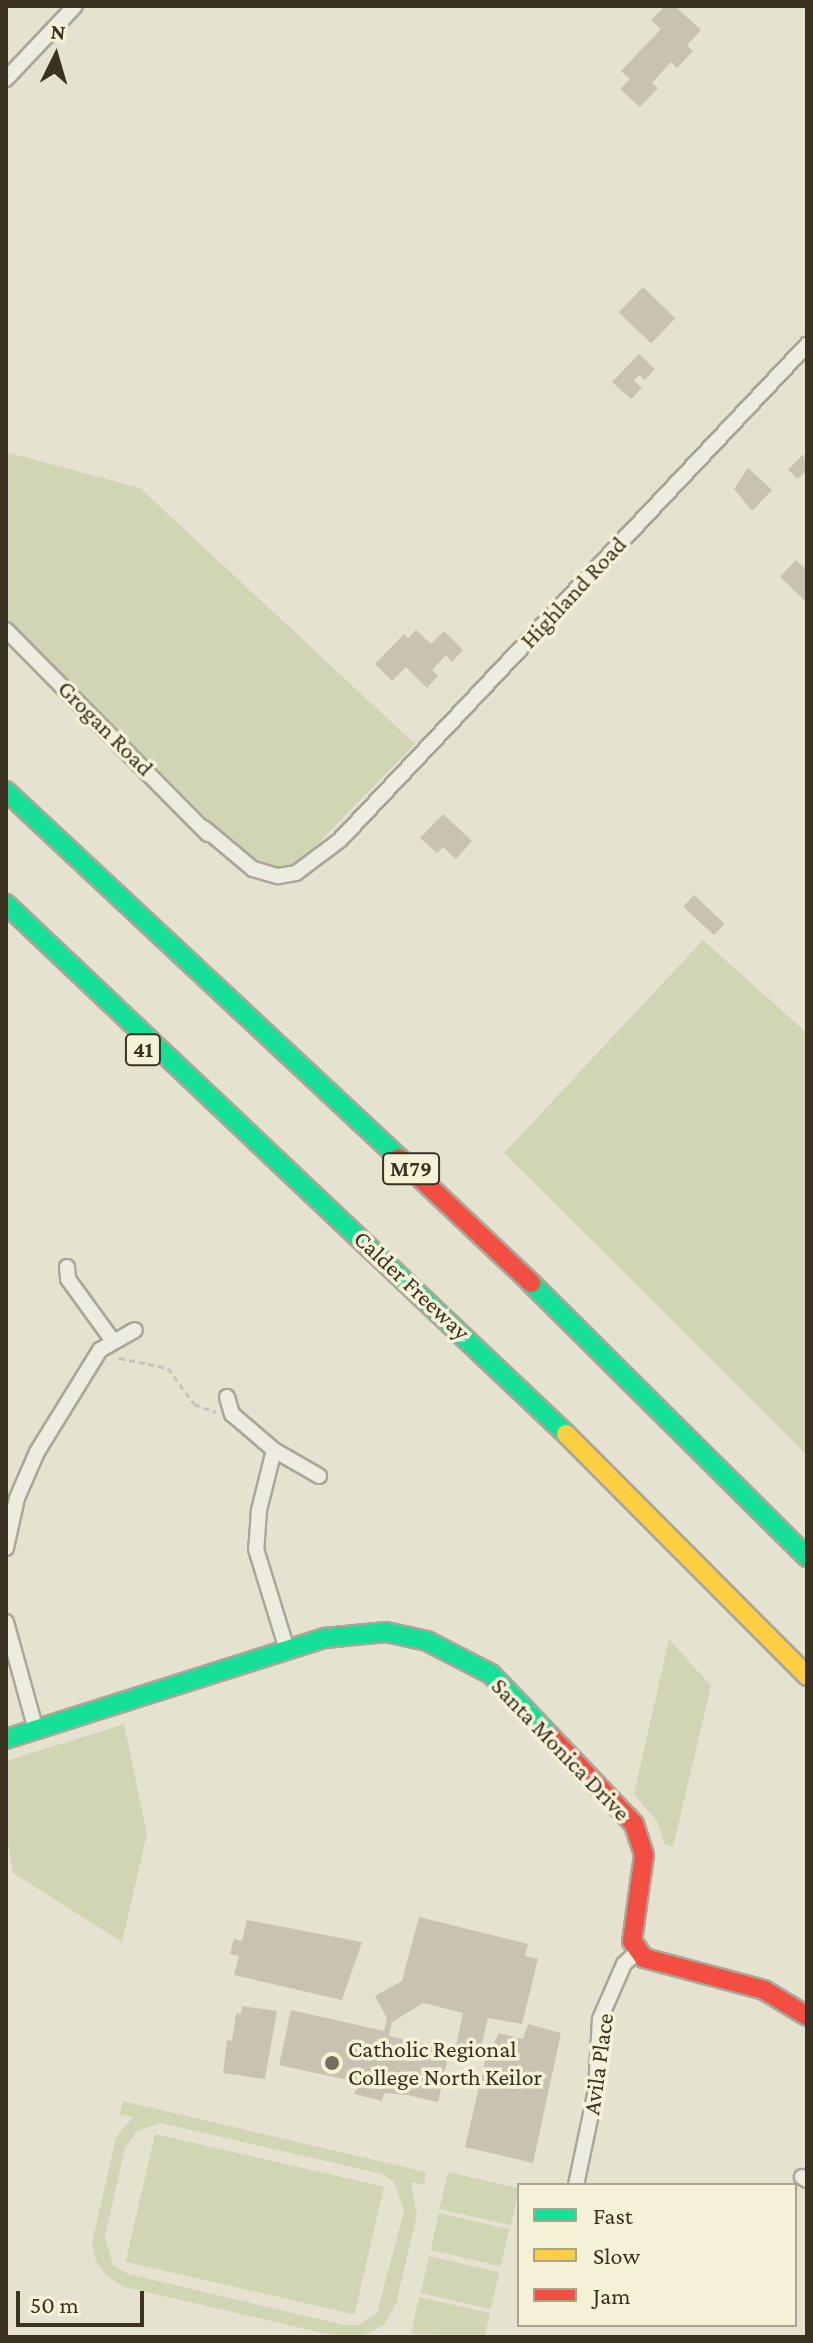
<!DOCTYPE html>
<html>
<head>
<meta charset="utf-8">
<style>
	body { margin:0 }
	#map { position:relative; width:813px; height:2343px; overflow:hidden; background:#e5e3d0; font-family:"Crimson Pro",serif }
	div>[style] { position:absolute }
	.green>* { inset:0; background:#d0d6b3; transform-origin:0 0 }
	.building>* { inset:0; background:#c9c2b1; transform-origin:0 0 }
	.path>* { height:3px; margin-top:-1.5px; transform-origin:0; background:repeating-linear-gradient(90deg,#c6c4b8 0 6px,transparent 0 10px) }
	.roads { filter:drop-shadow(2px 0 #aba798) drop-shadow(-2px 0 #aba798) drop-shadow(0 2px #aba798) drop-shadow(0 -2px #aba798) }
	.street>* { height:14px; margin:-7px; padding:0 7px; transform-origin:7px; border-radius:7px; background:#edece1 }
	.fast>* { height:18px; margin:-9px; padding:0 9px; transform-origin:9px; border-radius:9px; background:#16e098 }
	.slow>* { height:18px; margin:-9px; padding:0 9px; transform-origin:9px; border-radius:9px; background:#ffcf43 }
	.jam>* { height:18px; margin:-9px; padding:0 9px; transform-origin:9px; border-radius:9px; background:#f24e42 }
	.dots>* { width:22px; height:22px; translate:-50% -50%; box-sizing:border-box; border:4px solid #f5f1d7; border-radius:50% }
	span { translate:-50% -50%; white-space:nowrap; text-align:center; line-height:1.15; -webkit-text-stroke:7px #f5f1d7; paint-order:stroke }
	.shield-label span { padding:2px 6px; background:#f5f1d7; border:2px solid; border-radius:6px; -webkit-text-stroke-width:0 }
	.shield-label { font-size:22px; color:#3a3120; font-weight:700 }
	.street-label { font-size:24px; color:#3a3120 }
	.poi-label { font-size:24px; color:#3a3120 }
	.left { translate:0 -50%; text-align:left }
	.frame { position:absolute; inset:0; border:8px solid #3a3120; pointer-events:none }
	.legend { position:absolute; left:517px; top:2183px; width:280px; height:144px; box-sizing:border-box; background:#f5f1d7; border:2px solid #aaa48e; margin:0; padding:10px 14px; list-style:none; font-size:24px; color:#3a3120 }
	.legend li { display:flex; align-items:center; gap:16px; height:40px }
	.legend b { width:40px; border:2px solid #aaa48e }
	.north { position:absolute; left:16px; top:16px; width:80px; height:80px; -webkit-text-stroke:6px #f5f1d7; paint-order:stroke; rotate:5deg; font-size:22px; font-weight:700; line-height:32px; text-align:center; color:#3a3120 }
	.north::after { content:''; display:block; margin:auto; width:28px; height:36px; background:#3a3120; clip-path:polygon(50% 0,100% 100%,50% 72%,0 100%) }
	.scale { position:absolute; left:16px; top:2291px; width:128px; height:36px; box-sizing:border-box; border:4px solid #3a3120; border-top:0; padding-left:10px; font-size:24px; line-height:28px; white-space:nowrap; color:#3a3120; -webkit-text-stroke:6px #f5f1d7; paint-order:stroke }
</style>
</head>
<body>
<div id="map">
	<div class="green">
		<div style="clip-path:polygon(6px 452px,140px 488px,415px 744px,291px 871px,250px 861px,6px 617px)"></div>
		<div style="clip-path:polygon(703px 940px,807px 1033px,807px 1455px,504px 1153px)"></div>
		<div style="clip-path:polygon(669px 1639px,711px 1686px,673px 1847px,664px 1844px,658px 1823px,634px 1794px)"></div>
		<div style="clip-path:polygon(124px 1724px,147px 1834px,122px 1942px,13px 1873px,6px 1827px,6px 1761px)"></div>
		<div style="clip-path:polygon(evenodd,123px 2101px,426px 2172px,424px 2185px,411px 2182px,417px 2215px,396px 2304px,384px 2325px,361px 2337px,340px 2337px,124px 2287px,107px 2276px,96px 2261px,92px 2243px,116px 2137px,133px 2117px,120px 2114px,123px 2101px,161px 2123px,382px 2174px,394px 2182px,404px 2211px,377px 2313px,359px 2325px,344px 2325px,128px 2274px,113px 2265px,105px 2237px,125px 2148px,137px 2131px,161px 2123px)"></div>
		<div style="left:155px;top:2134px;width:235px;height:131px;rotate:13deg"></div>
		<div style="left:448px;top:2172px;width:73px;height:38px;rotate:13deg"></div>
		<div style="left:439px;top:2213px;width:72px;height:38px;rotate:13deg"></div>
		<div style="left:429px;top:2256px;width:72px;height:38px;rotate:13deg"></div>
		<div style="clip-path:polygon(419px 2297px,490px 2313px,484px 2337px,411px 2334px)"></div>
	</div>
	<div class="building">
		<div style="clip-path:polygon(665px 6px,677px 8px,701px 30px,687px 45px,693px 51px,677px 68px,671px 62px,652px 83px,658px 88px,640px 107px,620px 89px,630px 79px,621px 71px,661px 29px,651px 20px)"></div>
		<div style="left:643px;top:287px;width:45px;height:35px;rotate:44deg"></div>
		<div style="clip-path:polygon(639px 354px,655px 369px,645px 380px,639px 375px,634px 381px,642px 388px,631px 399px,612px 382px)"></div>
		<div style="clip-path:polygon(803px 454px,807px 470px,798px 479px,788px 470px)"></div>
		<div style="clip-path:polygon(748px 468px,772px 490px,752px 511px,734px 489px)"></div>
		<div style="clip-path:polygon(796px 560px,807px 570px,807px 603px,780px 577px)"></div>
		<div style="clip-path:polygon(416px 630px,431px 644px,444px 631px,463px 650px,452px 662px,446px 655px,432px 670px,438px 676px,427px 688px,406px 667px,392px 681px,375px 664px,404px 634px,408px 638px)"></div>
		<div style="clip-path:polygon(443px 814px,472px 841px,456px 859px,443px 847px,437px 853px,420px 838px)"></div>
		<div style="left:694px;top:895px;width:42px;height:16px;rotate:43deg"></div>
		<div style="clip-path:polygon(419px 1917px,528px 1944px,525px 1956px,538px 1959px,522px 2024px,488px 2018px,480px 2051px,456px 2046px,463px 2013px,423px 2003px,392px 2022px,389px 2036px,434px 2046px,431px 2057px,447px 2061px,438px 2102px,407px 2095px,384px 2093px,382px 2101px,354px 2094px,361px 2083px,279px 2065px,291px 2010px,384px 2031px,387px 2018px,375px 1996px,402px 1981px)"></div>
		<div style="clip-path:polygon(247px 1920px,362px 1942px,342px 2000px,234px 1975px,239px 1956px,230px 1954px,234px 1939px,242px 1941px)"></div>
		<div style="clip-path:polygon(242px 2006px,277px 2011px,265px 2079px,223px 2073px,227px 2040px,232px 2041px,236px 2013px,241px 2014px)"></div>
		<div style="clip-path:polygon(528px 2024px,561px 2033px,533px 2163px,465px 2147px,485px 2061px,499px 2033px,523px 2039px)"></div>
	</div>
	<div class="path">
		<div style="left:119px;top:1358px;width:50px;rotate:11.5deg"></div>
		<div style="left:168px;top:1368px;width:44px;rotate:54.2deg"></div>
		<div style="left:194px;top:1404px;width:23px;rotate:20deg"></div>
	</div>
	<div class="roads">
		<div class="street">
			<div style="left:6px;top:79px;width:100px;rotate:-46.6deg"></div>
			<div style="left:6px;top:630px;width:287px;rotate:45.3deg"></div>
			<div style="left:204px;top:828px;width:64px;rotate:39.9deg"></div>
			<div style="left:253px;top:869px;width:26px;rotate:16deg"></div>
			<div style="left:278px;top:876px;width:18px;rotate:-9deg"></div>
			<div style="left:296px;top:873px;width:55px;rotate:-36.9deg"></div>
			<div style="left:340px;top:840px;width:681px;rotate:-46.67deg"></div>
			<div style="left:67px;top:1267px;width:12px;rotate:85deg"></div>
			<div style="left:68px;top:1279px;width:77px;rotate:54deg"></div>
			<div style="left:227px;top:1397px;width:18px;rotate:74deg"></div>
			<div style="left:232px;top:1414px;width:55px;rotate:40.6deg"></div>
			<div style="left:274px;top:1450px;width:52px;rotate:30deg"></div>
			<div style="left:274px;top:1450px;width:62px;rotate:104deg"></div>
			<div style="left:259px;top:1510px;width:39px;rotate:94deg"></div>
			<div style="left:256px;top:1549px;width:106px;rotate:72.9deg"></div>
			<div style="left:6px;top:1548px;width:51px;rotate:-77.6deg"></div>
			<div style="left:17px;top:1498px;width:50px;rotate:-66.5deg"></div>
			<div style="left:37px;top:1452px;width:120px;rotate:-58.3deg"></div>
			<div style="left:100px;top:1350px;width:40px;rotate:-29.7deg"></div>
			<div style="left:6px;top:1622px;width:112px;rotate:74.5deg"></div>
			<div style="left:802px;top:2177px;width:6px;rotate:31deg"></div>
			<div style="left:576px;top:2185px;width:97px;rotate:-78.1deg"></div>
			<div style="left:596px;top:2090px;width:71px;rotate:-86.8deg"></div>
			<div style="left:600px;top:2019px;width:60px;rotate:-66.4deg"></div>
			<div style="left:624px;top:1964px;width:19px;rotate:-43deg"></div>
		</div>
		<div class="fast">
			<div style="left:6px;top:791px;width:538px;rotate:43.04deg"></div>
			<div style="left:6px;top:904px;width:771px;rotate:43.42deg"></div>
			<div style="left:531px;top:1283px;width:389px;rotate:44.8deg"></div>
			<div style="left:6px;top:1739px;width:335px;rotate:-17.6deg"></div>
			<div style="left:325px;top:1638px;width:61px;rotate:-5.6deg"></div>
			<div style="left:386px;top:1632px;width:42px;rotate:12.4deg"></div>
			<div style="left:427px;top:1641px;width:72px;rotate:27.3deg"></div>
			<div style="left:491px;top:1674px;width:86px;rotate:46.4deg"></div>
		</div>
		<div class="slow">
			<div style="left:566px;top:1434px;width:342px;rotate:45.1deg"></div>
		</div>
		<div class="jam">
			<div style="left:399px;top:1158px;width:182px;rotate:43.4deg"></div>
			<div style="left:550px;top:1736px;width:122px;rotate:46.3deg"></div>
			<div style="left:634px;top:1824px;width:33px;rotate:72deg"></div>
			<div style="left:644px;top:1855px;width:87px;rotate:97.9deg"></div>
			<div style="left:632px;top:1941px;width:21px;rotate:55deg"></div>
			<div style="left:644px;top:1958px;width:124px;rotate:14.9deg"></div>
			<div style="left:764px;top:1990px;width:50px;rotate:31.2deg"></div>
		</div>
	</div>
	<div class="dots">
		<div style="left:332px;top:2063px;background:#766f5e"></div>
	</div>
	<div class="shield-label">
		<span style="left:143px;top:1050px">41</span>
		<span style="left:411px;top:1169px">M79</span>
	</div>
	<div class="street-label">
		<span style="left:573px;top:592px;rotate:-47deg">Highland Road</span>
		<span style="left:106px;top:728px;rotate:45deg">Grogan Road</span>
		<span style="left:412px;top:1285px;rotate:43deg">Calder Freeway</span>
		<span style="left:561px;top:1749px;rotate:46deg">Santa Monica Drive</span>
		<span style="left:598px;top:2064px;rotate:-82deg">Avila Place</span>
	</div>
	<div class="poi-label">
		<span class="left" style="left:348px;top:2063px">Catholic Regional<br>College North Keilor</span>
	</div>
	<div class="frame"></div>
	<ul class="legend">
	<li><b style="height:10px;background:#16e098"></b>Fast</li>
	<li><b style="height:10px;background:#ffcf43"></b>Slow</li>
	<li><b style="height:10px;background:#f24e42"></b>Jam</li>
	</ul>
	<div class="north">N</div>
	<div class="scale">50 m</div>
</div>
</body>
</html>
